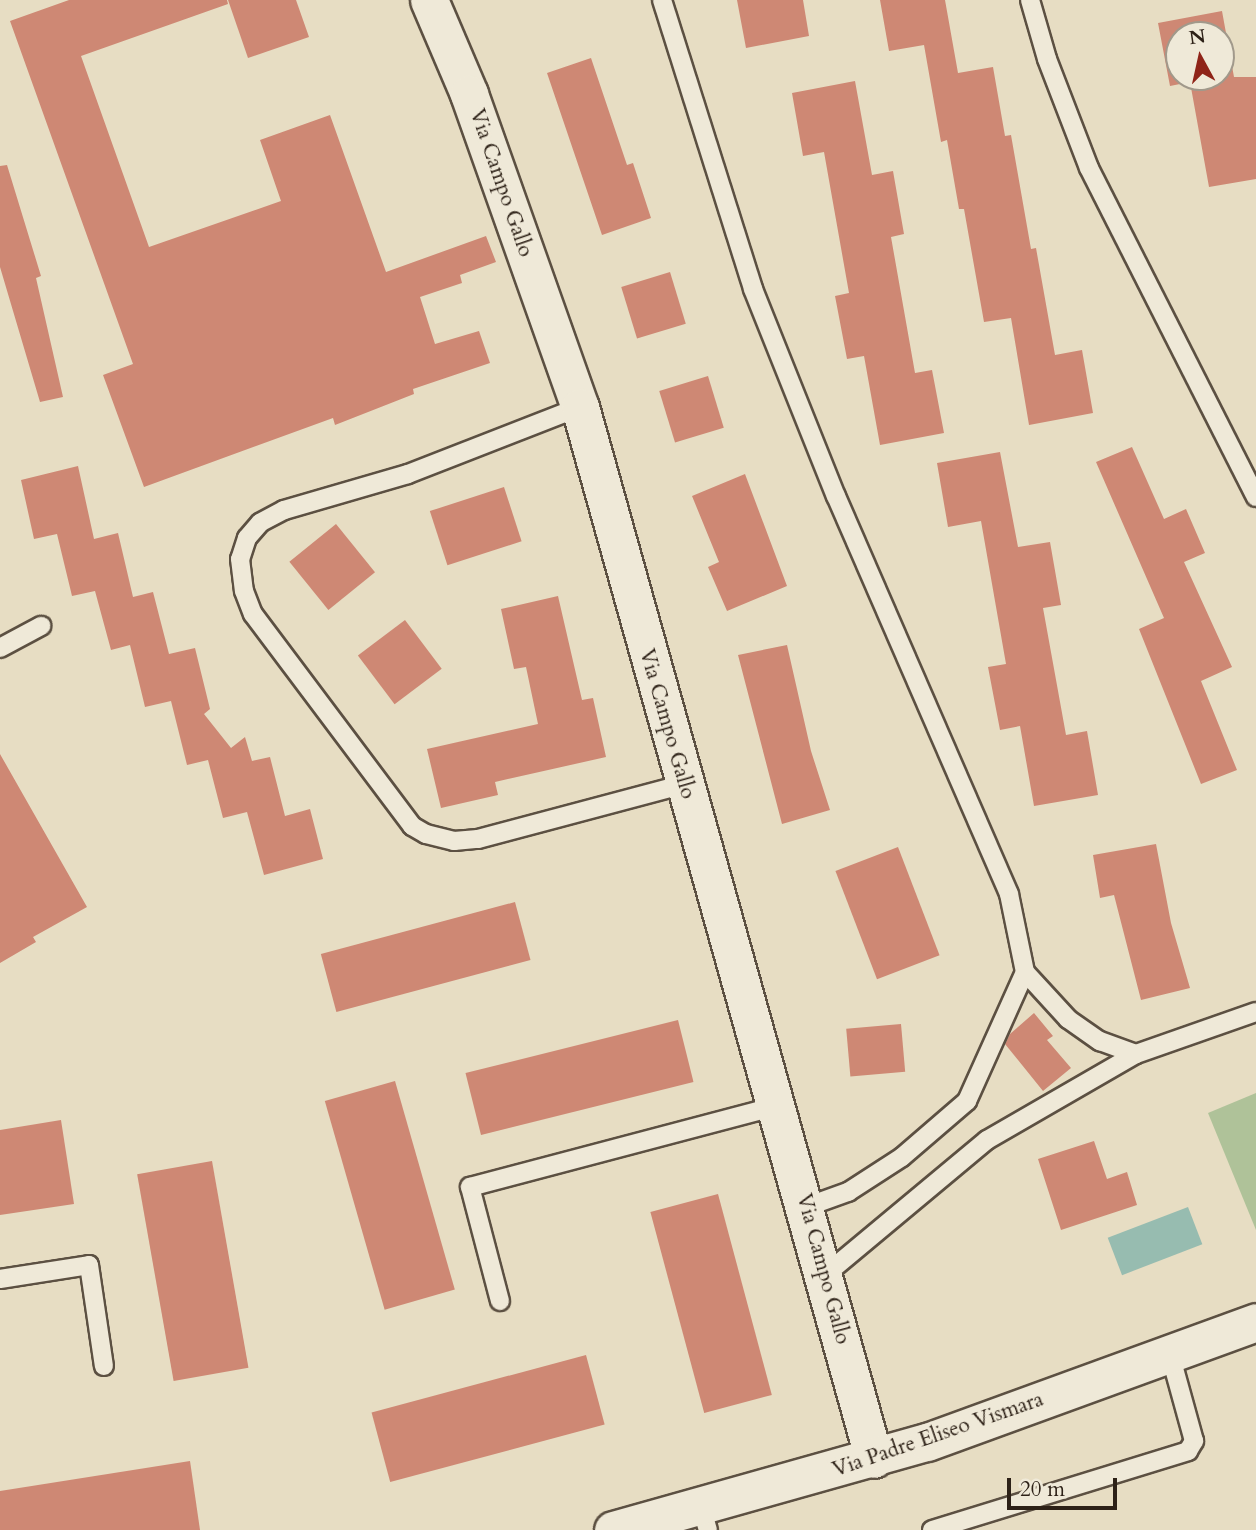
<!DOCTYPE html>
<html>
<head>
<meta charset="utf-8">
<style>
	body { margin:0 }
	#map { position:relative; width:1256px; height:1530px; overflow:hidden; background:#e7ddc3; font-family:Cardo,serif }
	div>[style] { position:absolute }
	.green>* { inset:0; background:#afc299 }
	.water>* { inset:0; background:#97bcb0; transform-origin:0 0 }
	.building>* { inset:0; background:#ce8874; transform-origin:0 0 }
	.roads { filter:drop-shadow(2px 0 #5c5042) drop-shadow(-2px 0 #5c5042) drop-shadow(0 2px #5c5042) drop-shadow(0 -2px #5c5042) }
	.lane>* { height:18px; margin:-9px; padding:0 9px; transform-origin:9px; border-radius:9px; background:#efe9d8 }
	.street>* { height:37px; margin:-18.5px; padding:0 18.5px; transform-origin:18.5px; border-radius:18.5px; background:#efe9d8 }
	span { translate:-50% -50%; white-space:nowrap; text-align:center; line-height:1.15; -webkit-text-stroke:6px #efe9d8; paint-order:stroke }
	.street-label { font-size:21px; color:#2d2117 }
	.north { position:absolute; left:1165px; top:21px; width:70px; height:70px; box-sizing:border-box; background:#efe9d8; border:2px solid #a1998b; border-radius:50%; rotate:352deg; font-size:19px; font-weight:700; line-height:28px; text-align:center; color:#2d2117 }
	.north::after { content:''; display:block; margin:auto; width:24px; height:32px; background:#8f2418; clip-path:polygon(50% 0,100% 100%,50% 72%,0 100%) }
	.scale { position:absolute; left:1007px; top:1478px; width:110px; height:32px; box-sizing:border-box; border:4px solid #2d2117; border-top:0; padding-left:9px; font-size:21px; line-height:24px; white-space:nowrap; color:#2d2117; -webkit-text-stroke:5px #efe9d8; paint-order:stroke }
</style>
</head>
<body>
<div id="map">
	<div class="green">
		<div style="clip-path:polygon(1256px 1093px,1256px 1230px,1208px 1113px)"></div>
	</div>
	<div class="water">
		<div style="left:1188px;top:1207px;width:40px;height:86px;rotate:69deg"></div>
	</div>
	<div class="building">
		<div style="clip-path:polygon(69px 0,227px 0,228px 4px,81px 56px,149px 247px,281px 201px,260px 140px,330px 115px,386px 272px,486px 236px,496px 262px,460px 275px,462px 283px,420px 297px,435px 344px,479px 331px,490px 363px,413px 389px,414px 394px,335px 425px,333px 418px,144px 487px,103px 375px,133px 364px,10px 21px)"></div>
		<div style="clip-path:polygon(228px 0,296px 0,309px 37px,248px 58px)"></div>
		<div style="clip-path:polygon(737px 0,803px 0,809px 36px,746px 48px)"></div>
		<div style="clip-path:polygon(880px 0,945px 0,958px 73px,993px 67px,1005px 136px,1011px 135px,1031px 249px,1036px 248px,1055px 355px,1082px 350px,1093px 413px,1029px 425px,1011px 318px,984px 322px,964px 209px,959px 209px,947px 140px,941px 142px,924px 45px,889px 51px)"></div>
		<div style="clip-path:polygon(evenodd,1222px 11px,1234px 77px,1256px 77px,1256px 179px,1209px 187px,1190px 82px,1170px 86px,1158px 23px,1222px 11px,1179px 35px,1221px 35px,1221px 77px,1179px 77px,1179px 35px)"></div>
		<div style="clip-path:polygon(591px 58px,627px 165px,633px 163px,651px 218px,602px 235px,547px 73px)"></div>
		<div style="clip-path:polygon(855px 81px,872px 175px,893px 171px,904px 234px,891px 237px,915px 373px,932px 370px,944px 433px,880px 445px,864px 356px,847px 359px,835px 296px,849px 293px,824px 152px,803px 156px,792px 93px)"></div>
		<div style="clip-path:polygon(7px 165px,41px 276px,36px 278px,63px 397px,40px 402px,0 267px,0 166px)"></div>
		<div style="left:670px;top:272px;width:54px;height:51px;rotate:73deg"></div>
		<div style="left:708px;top:376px;width:54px;height:51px;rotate:73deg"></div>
		<div style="clip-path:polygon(1132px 447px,1164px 519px,1186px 509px,1205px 553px,1184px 562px,1232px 667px,1201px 681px,1237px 770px,1201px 784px,1139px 629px,1164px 618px,1096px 462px)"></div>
		<div style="clip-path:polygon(1000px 452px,1018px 547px,1050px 542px,1061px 605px,1043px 608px,1066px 735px,1087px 731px,1098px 795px,1034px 806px,1020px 726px,1000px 730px,988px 667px,1006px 664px,981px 521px,948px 527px,937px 463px)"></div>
		<div style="clip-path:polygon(78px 466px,94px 539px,118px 533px,133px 597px,153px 592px,169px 654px,195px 648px,210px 709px,204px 714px,231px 748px,245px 737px,252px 761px,270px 757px,285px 816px,310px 809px,323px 859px,264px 875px,247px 812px,223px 818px,208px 760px,187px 765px,171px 701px,145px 707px,130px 645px,111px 650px,95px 591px,72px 596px,57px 534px,34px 539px,21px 480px)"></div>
		<div style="clip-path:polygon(745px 474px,787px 586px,727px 611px,708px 567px,719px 562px,692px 496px)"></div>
		<div style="left:504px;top:487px;width:57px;height:78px;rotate:72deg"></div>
		<div style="left:336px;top:524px;width:62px;height:60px;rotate:51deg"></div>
		<div style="clip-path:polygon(558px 596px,582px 700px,593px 698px,606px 757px,495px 782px,498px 795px,441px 808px,427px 749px,538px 724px,526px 667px,514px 669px,501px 609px)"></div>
		<div style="left:405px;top:620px;width:61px;height:59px;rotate:53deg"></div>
		<div style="clip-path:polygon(787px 645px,811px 751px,830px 810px,782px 824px,738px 655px)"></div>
		<div style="clip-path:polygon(0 754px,87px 907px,33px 937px,36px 942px,0 963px)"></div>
		<div style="clip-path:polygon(1156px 844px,1171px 923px,1190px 988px,1141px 1000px,1114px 895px,1100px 898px,1093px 855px)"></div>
		<div style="left:898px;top:847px;width:116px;height:67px;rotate:69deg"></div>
		<div style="left:515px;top:902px;width:60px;height:201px;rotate:75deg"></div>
		<div style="clip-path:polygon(1034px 1013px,1053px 1036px,1047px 1040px,1071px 1068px,1043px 1091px,1005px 1044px,1010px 1034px)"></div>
		<div style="left:678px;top:1020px;width:64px;height:219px;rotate:76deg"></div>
		<div style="left:901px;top:1024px;width:48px;height:55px;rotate:85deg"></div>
		<div style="left:395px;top:1081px;width:217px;height:73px;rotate:74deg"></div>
		<div style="clip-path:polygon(61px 1120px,74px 1204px,0 1215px,0 1130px)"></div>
		<div style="clip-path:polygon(1094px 1141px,1107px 1179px,1127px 1172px,1137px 1205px,1061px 1230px,1038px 1159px)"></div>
		<div style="left:212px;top:1161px;width:210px;height:76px;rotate:80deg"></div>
		<div style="left:718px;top:1194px;width:208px;height:70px;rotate:75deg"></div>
		<div style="left:586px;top:1355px;width:72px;height:222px;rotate:75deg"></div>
		<div style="clip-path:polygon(190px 1461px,200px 1530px,0 1530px,0 1491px)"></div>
	</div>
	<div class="roads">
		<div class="lane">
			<div style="left:662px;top:0;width:303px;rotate:72.5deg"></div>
			<div style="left:753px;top:289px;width:223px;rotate:68.2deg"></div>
			<div style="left:836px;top:496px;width:434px;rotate:66.5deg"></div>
			<div style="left:1009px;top:894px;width:80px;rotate:78.4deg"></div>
			<div style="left:1025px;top:972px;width:64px;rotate:47.5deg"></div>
			<div style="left:1068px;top:1019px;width:39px;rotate:35deg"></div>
			<div style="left:1100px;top:1041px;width:38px;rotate:20deg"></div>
			<div style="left:1136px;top:1054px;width:127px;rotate:-19.3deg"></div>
			<div style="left:1030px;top:0;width:61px;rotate:73.9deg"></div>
			<div style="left:1047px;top:59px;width:117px;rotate:68.9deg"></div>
			<div style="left:1089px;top:168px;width:369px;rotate:63.1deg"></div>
			<div style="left:580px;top:407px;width:185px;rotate:158.7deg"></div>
			<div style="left:408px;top:474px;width:129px;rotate:163.8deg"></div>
			<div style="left:284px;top:510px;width:27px;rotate:152deg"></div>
			<div style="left:260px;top:523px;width:20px;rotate:131deg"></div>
			<div style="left:247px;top:538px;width:22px;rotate:108deg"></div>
			<div style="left:240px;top:559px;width:32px;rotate:83deg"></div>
			<div style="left:244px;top:591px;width:25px;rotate:69deg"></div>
			<div style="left:253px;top:614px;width:265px;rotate:53.1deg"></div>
			<div style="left:412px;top:826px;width:16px;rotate:30deg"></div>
			<div style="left:426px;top:834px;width:29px;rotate:14deg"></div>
			<div style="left:454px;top:841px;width:24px;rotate:-5deg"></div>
			<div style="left:478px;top:839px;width:213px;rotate:-14.9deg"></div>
			<div style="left:0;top:648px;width:47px;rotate:-28.2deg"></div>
			<div style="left:806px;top:1207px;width:45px;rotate:-19.7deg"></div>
			<div style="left:848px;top:1192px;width:64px;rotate:-32.9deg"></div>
			<div style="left:902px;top:1157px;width:86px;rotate:-40.7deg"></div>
			<div style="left:967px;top:1101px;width:141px;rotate:-65.8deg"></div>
			<div style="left:825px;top:1275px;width:211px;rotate:-39.8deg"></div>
			<div style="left:987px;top:1140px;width:172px;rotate:-30deg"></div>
			<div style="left:0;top:1279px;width:90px;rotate:-8.9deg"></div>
			<div style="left:89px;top:1265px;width:102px;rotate:81.6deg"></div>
			<div style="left:500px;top:1301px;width:118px;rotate:-104.7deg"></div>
			<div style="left:470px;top:1187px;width:318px;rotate:-14.8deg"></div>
			<div style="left:701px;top:1506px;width:25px;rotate:74deg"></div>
			<div style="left:932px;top:1530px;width:268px;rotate:-17.1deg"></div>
			<div style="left:1188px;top:1451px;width:12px;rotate:-59deg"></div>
			<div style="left:1194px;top:1441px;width:90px;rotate:-105.4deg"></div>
		</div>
		<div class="street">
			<div style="left:429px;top:0;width:102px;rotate:66.9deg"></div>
			<div style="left:469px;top:94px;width:332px;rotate:70.5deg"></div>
			<div style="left:580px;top:407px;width:1092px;rotate:74.39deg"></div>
			<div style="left:613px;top:1530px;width:326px;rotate:-15.7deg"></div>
			<div style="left:927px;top:1442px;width:350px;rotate:-20deg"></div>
		</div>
	</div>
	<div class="street-label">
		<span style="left:501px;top:183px;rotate:71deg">Via Campo Gallo</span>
		<span style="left:667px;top:724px;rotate:74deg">Via Campo Gallo</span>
		<span style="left:823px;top:1269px;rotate:75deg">Via Campo Gallo</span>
		<span style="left:938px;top:1435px;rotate:-19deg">Via Padre Eliseo Vismara</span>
	</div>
	<div class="north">N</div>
	<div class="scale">20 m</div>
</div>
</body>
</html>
